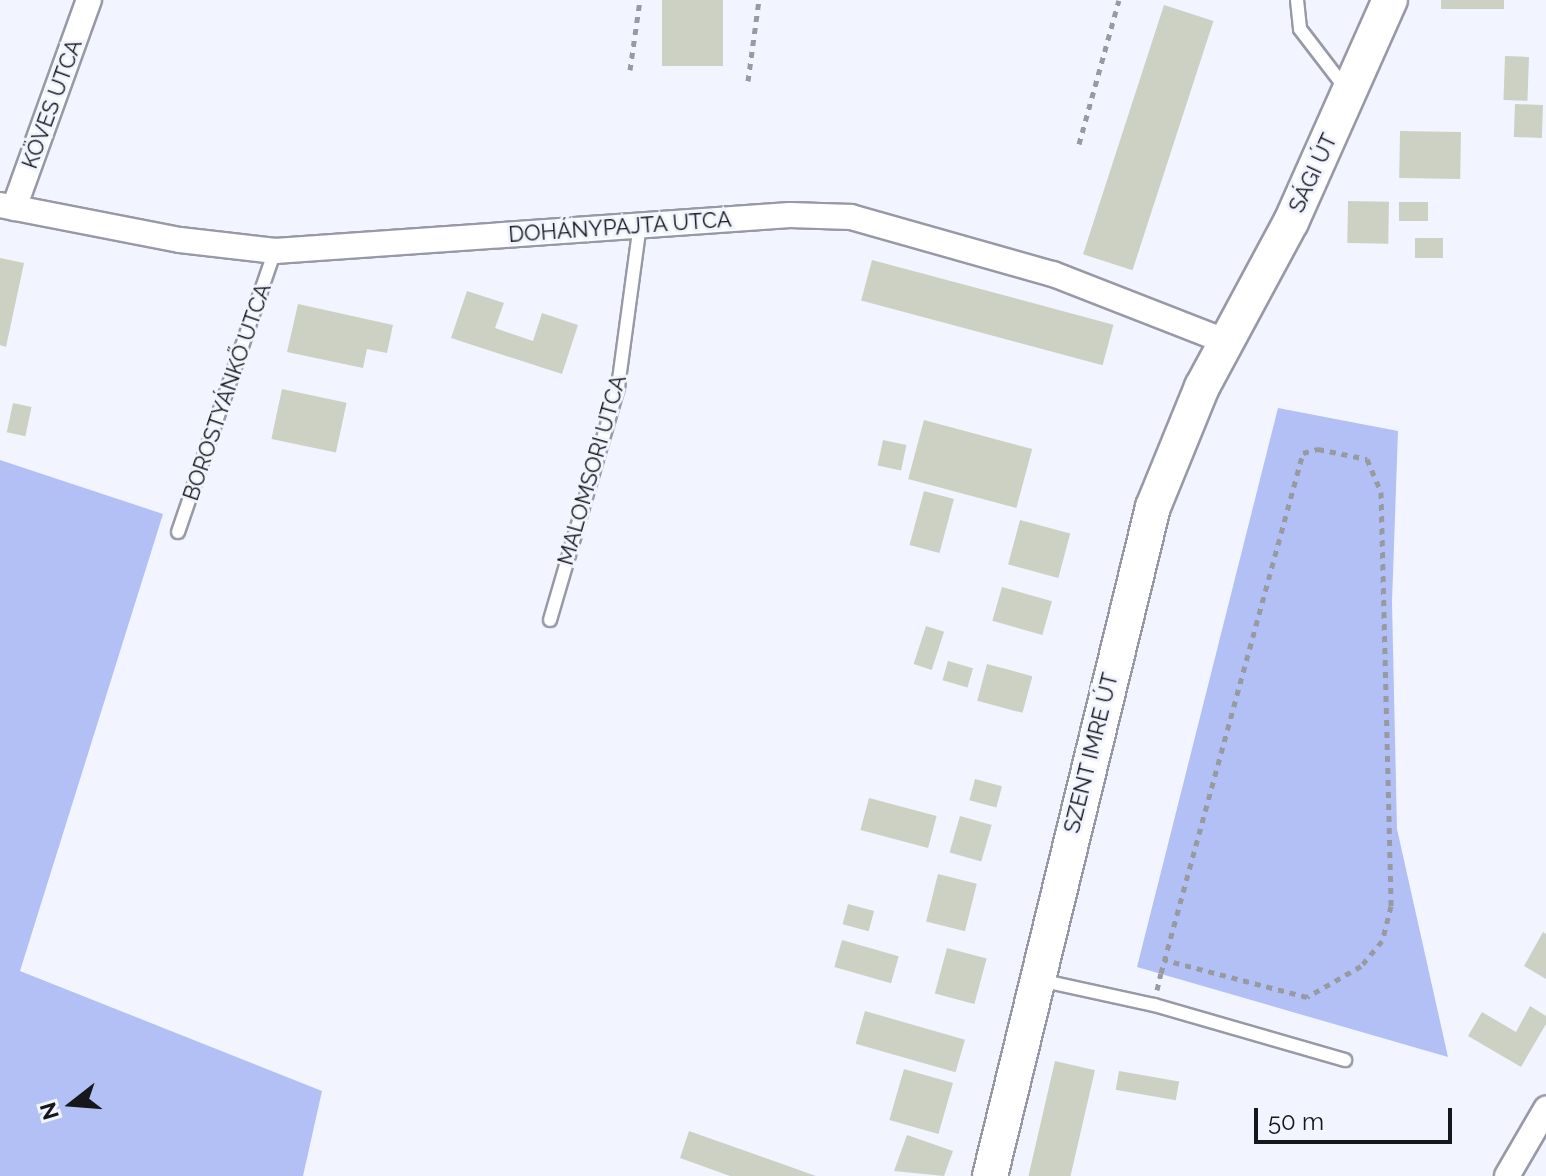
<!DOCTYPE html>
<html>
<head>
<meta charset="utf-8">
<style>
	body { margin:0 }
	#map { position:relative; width:1546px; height:1176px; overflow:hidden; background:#f2f5ff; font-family:Raleway,sans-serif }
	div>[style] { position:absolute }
	.green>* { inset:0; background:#b2c0f5 }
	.building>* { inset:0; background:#ccd1c4; transform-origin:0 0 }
	.path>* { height:5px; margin-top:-2.5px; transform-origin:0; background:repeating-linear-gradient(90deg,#989aa2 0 6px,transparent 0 12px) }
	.roads { filter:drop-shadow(2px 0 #979aa6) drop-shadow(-2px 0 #979aa6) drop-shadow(0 2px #979aa6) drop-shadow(0 -2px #979aa6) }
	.lane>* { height:12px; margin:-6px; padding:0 6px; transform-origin:6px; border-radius:6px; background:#fff }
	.street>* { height:24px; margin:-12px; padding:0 12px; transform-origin:12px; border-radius:12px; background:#fff }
	.secondary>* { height:34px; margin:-17px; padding:0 17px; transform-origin:17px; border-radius:17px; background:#fff }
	span { translate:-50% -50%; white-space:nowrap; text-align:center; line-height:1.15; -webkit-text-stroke:6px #f2f5ff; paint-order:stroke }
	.street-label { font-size:22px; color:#16171b }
	.north { position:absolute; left:32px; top:1064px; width:80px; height:80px; -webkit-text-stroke:6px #f2f5ff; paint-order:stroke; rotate:253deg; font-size:22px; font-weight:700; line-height:32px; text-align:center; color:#16171b }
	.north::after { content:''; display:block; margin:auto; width:28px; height:36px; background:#16171b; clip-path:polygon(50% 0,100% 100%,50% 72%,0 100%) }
	.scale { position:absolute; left:1254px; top:1108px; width:198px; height:36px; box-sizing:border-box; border:4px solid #16171b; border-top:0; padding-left:10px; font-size:24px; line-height:28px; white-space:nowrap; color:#16171b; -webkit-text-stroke:6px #f2f5ff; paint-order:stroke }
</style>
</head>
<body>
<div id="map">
	<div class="green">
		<div style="clip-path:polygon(1278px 408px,1398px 431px,1392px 602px,1397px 829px,1448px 1057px,1137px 967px)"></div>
		<div style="clip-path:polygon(0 460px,163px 514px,20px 971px,322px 1091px,303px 1176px,0 1176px)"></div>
	</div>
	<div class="building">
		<div style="left:662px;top:0;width:61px;height:66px"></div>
		<div style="left:1441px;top:0;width:63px;height:9px"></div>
		<div style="left:1164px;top:5px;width:52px;height:262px;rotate:18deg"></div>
		<div style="left:1505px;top:56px;width:24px;height:44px;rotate:2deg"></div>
		<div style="left:1515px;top:104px;width:28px;height:33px;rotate:2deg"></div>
		<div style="left:1400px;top:131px;width:61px;height:47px;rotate:1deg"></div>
		<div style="left:1348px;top:201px;width:41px;height:42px;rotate:1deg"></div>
		<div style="left:1399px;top:202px;width:29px;height:19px"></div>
		<div style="left:1415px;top:238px;width:28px;height:20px"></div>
		<div style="clip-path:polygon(0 258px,24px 263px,6px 347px,0 345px)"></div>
		<div style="left:872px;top:260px;width:250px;height:42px;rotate:15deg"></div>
		<div style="clip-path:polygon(467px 291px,504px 303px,495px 328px,533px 341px,542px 313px,578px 325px,562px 374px,451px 338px)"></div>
		<div style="clip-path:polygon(298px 304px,393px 325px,387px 353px,367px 349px,363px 368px,287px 352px)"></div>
		<div style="left:282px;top:389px;width:66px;height:51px;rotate:12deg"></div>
		<div style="left:13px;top:403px;width:19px;height:30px;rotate:12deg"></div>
		<div style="left:924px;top:420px;width:112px;height:61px;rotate:15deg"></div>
		<div style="left:883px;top:440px;width:24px;height:26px;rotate:12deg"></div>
		<div style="left:924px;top:491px;width:31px;height:56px;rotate:15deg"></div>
		<div style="left:1020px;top:520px;width:52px;height:46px;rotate:15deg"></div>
		<div style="left:1002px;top:587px;width:52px;height:35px;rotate:16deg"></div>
		<div style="left:926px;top:626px;width:19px;height:40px;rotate:18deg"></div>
		<div style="left:948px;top:661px;width:26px;height:20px;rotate:16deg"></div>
		<div style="left:987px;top:664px;width:47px;height:38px;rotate:15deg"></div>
		<div style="left:975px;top:779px;width:28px;height:22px;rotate:15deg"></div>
		<div style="left:869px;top:798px;width:70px;height:33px;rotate:15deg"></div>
		<div style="left:960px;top:816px;width:33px;height:38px;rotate:16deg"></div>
		<div style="left:938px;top:874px;width:40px;height:49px;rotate:14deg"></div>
		<div style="left:848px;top:904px;width:27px;height:21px;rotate:15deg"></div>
		<div style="clip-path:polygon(1543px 932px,1546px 934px,1546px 979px,1524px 966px)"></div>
		<div style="left:842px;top:940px;width:59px;height:28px;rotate:16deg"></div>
		<div style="left:947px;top:948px;width:41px;height:47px;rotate:15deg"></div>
		<div style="clip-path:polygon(1530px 1006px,1546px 1016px,1546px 1024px,1521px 1067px,1468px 1036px,1482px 1012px,1516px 1032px)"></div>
		<div style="left:865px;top:1011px;width:104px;height:34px;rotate:16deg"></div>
		<div style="left:1055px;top:1061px;width:41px;height:118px;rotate:13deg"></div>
		<div style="left:904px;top:1069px;width:51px;height:53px;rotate:16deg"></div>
		<div style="left:1119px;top:1071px;width:61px;height:19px;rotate:10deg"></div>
		<div style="clip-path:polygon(689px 1131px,816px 1176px,730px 1176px,680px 1158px)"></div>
		<div style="clip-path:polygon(907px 1135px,953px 1151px,944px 1176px,894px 1171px)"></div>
	</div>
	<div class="path">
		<div style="left:630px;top:70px;width:71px;rotate:-81.9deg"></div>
		<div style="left:748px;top:81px;width:82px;rotate:-82.3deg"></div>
		<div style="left:1079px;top:144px;width:149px;rotate:-74.5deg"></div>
		<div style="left:1157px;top:990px;width:17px;rotate:-77deg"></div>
		<div style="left:1161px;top:973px;width:539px;rotate:-74.73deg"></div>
		<div style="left:1303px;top:453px;width:16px;rotate:-15deg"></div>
		<div style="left:1318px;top:449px;width:50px;rotate:11.5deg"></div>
		<div style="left:1367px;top:459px;width:36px;rotate:67deg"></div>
		<div style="left:1381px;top:492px;width:414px;rotate:88.6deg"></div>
		<div style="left:1391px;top:906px;width:36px;rotate:104deg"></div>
		<div style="left:1382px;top:941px;width:33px;rotate:130deg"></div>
		<div style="left:1361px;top:966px;width:62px;rotate:150.1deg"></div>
		<div style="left:1307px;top:997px;width:147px;rotate:-165.4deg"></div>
	</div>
	<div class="roads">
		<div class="lane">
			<div style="left:1297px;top:0;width:29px;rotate:84deg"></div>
			<div style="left:1300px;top:29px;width:76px;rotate:52.5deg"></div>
			<div style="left:178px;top:532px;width:297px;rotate:-71deg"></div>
			<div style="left:550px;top:620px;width:243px;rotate:-73.7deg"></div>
			<div style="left:618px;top:387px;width:163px;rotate:-82.3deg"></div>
			<div style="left:1039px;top:980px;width:118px;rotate:12.3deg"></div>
			<div style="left:1154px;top:1005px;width:199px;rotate:16.1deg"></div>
		</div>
		<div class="street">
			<div style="left:0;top:205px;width:183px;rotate:11deg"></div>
			<div style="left:180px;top:240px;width:96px;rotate:6.6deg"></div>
			<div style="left:275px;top:251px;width:516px;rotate:-4deg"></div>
			<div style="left:790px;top:215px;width:61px;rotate:1.9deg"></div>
			<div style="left:851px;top:217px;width:210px;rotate:15.8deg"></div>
			<div style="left:1053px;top:274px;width:185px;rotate:21.3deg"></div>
			<div style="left:14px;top:208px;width:221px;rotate:-70.2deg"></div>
			<div style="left:1507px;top:1176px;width:78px;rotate:-59.8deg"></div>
		</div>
		<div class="secondary">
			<div style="left:990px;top:1176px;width:689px;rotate:-76.31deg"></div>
			<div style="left:1153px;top:507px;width:130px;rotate:-67.8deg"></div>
			<div style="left:1202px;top:387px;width:187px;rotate:-61.7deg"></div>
			<div style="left:1291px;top:222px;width:243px;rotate:-66deg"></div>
		</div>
	</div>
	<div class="street-label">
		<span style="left:52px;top:104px;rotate:-70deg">KÖVES UTCA</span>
		<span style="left:1313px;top:173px;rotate:-65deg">SÁGI ÚT</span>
		<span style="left:620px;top:227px;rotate:-4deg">DOHÁNYPAJTA UTCA</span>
		<span style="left:227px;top:392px;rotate:-71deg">BOROSTYÁNKŐ UTCA</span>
		<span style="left:592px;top:470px;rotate:-74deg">MALOMSORI UTCA</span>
		<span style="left:1091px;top:753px;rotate:-76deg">SZENT IMRE ÚT</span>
	</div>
	<div class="north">N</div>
	<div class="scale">50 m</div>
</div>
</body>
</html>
